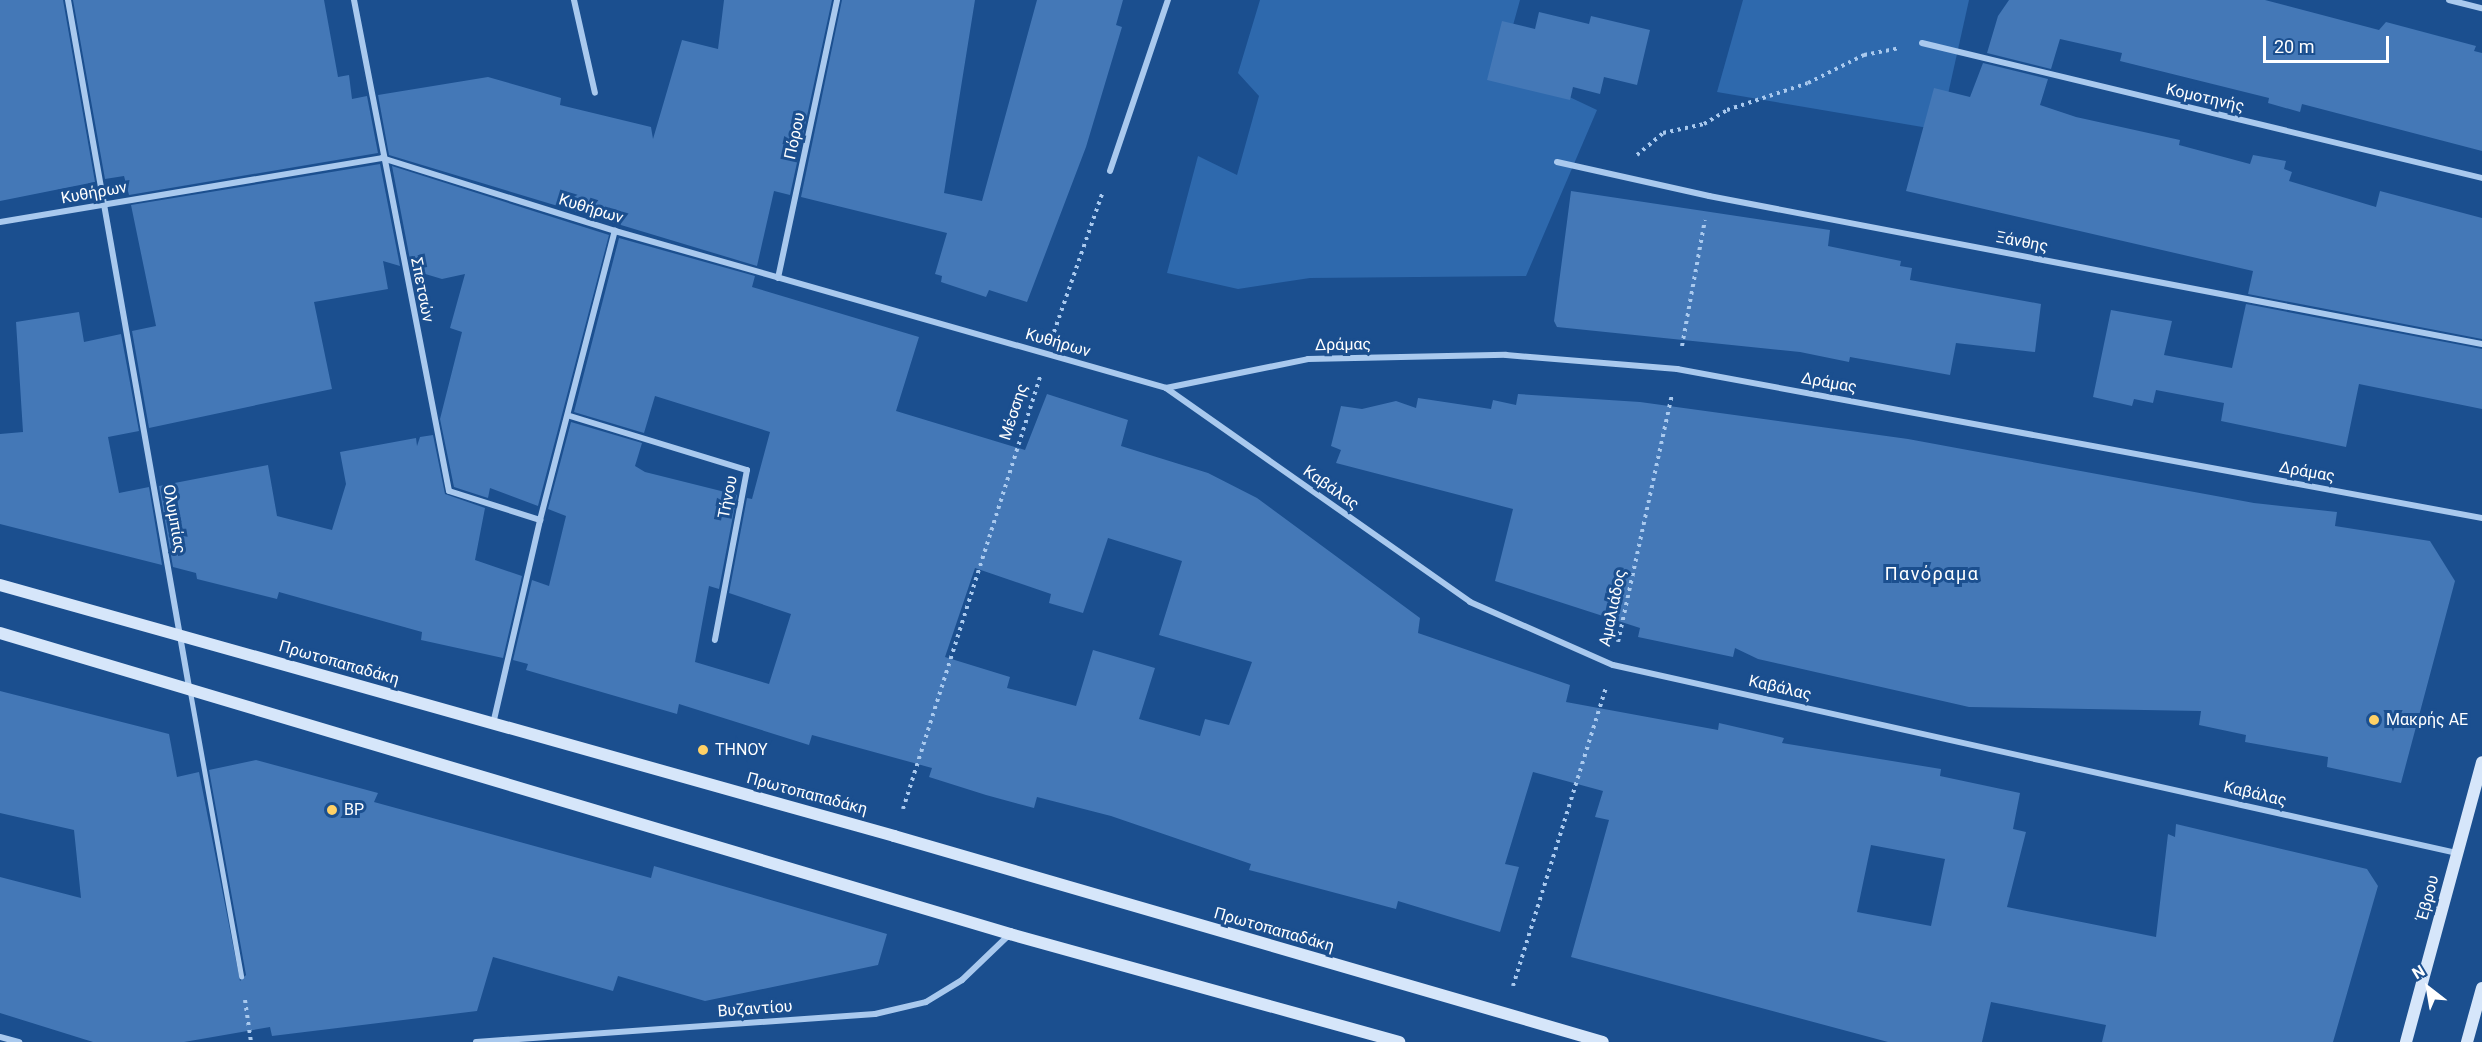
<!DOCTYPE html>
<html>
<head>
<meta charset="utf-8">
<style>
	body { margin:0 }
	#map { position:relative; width:2482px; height:1042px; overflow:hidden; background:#1b4f8f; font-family:Roboto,sans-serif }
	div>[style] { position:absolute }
	.green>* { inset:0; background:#2e69ad }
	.building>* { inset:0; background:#4478b7 }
	.path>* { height:4px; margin-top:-2px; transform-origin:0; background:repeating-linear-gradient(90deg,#a9c9ee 0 3px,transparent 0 7.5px) }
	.pedestrian>* { height:5px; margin:-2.5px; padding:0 2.5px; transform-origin:2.5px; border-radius:2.5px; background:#a9c9ee }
	.minor>* { height:6px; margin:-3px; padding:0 3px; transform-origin:3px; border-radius:3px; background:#a9c9ee }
	.secondary>* { height:12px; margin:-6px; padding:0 6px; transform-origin:6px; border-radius:6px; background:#d6e6fa }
	.dots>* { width:16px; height:16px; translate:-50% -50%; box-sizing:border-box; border:3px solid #1b4f8f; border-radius:50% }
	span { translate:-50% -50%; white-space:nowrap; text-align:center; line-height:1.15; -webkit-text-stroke:6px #1b4f8f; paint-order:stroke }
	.street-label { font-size:16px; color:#fff }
	.poi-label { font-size:16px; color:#fff }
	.left { translate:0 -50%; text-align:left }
	.neighbourhood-label { font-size:18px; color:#fff; letter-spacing:1.5px }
	.north { position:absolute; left:2398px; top:958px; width:60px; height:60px; -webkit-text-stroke:4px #1b4f8f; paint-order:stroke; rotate:329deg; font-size:16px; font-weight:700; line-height:24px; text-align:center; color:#fff }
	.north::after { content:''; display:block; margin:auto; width:21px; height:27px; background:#fff; clip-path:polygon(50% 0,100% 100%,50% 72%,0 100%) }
	.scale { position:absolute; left:2263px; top:36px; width:126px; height:27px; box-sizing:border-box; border:3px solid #fff; border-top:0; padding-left:8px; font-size:18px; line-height:21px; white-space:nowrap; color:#fff; -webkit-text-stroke:4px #1b4f8f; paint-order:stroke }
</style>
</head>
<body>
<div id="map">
	<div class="green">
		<div style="clip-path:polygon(1260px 0,1520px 0,1502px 65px,1597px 110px,1526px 276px,1310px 278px,1238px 289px,1167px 273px,1198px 156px,1237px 175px,1259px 96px,1238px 73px)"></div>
		<div style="clip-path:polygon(1743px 0,1969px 0,1940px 130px,1717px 92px)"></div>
	</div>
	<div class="building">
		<div style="clip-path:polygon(0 0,63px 0,95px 182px,0 201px)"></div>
		<div style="clip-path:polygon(73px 0,324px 0,338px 77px,349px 75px,352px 99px,367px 96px,378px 153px,129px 195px,124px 176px,105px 179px)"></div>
		<div style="clip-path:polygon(724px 0,832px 0,790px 195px,774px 191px,757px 266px,389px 155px,378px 95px,488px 77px,561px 98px,560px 105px,651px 127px,653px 139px,682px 40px,718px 49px)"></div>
		<div style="clip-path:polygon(842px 0,975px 0,944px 193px,982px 201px,1037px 0,1123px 0,1116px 25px,1122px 27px,1086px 147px,1027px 302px,989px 290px,986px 297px,941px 282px,942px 276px,935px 274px,947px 233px,801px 197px)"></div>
		<div style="clip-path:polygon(2009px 0,2265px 0,2379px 30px,2386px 22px,2476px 46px,2474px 51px,2482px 53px,2482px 151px,2302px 104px,2300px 112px,2268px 103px,2269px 98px,2120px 61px,2122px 53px,2060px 39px,2051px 69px,1987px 53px,1998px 16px)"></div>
		<div style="clip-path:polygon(1539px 12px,1589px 24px,1591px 16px,1650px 30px,1637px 85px,1604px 77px,1600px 94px,1573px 87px,1570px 100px,1487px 80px,1502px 21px,1535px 29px)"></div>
		<div style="clip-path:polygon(1983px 63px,2048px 79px,2040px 105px,2076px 117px,2180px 140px,2179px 145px,2250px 164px,2253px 155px,2286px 161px,2284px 169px,2292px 172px,2289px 181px,2376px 207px,2380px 191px,2482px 218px,2482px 339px,2248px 294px,2253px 271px,1906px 191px,1934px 88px,1970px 97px)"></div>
		<div style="clip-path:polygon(380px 164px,400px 266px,383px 261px,388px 289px,314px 302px,332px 389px,149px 428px,132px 331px,156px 326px,131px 205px)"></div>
		<div style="clip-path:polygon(392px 166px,609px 235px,538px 506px,490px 488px,488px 498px,454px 487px,440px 419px,462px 332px,450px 328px,465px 274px,442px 279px,412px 270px)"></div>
		<div style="clip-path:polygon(1571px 191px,1830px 230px,1828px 246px,1901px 261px,1900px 266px,1912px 268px,1910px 280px,2041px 304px,2035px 352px,1956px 343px,1950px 375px,1850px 357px,1849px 362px,1800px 352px,1557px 327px,1554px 321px)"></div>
		<div style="clip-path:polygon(evenodd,619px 238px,755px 276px,752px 287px,919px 337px,896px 411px,1025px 450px,1047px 394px,1128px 420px,1121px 446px,1208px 473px,1257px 498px,1420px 618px,1418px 633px,1570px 685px,1566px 702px,1718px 730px,1719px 723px,1784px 738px,1782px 743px,1941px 769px,1940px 776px,2020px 793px,2013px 829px,2026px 832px,2007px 907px,2156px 937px,2168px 834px,2175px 837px,2176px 824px,2367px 869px,2378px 886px,2333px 1042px,2102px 1042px,2106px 1025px,1991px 1002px,1982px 1042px,1888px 1042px,1571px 957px,1609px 820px,1595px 817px,1603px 791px,1533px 772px,1505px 864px,1519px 867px,1500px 932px,1398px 901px,1396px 909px,1249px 870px,1251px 864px,1111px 816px,1037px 797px,1034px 808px,986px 795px,929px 777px,932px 768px,812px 735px,809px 745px,679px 704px,677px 714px,526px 670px,528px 664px,513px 660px,532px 580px,549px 586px,566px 516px,548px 509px,571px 422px,642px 443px,635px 466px,645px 472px,737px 495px,719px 589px,709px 586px,695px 662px,769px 684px,791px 614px,729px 593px,747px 498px,752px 499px,770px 432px,655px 396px,644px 433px,574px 412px,619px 238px,1108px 538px,1182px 561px,1159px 635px,1252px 662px,1229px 725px,1205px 719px,1200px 736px,1139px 719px,1155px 668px,1093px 650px,1076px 706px,1007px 688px,1010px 677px,945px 657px,975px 568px,1051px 594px,1049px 603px,1083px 613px,1108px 538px,619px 238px,1871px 845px,1945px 859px,1931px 926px,1857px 912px,1871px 845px)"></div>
		<div style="clip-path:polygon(2246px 304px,2482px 349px,2482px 409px,2359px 384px,2346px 447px,2221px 421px,2224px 403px,2156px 390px,2153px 403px,2134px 399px,2132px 406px,2093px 397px,2111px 310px,2172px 321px,2164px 355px,2232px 368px)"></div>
		<div style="clip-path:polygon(79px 312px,84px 342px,121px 334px,139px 431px,108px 437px,119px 493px,149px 487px,162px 565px,0 524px,0 434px,23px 432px,16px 322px)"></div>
		<div style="clip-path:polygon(1518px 394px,1640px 402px,1908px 439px,2254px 503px,2337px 512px,2335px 526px,2430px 541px,2455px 581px,2401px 783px,2327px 767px,2328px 757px,2245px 742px,2246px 735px,2199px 725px,2201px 711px,1969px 707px,1758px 659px,1735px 648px,1733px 657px,1638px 637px,1640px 628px,1495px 581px,1513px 509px,1336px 463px,1341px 450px,1331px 446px,1341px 406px,1362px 409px,1396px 401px,1416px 408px,1418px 398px,1491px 409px,1493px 400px,1516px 405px)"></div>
		<div style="clip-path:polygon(433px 435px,445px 494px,485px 508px,475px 560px,522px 576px,503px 658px,421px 640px,422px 632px,279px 592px,277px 599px,197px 579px,196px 573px,173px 567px,159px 486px,268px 465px,277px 516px,332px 530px,346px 484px,340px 452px,416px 438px,417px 446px,420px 437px)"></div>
		<div style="clip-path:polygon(0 691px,169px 734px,177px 777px,199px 772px,240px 981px,246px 975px,209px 770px,256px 760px,378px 793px,374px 802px,651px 878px,654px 866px,887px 934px,878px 965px,705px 1001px,618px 976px,613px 991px,493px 957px,477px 1011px,272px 1036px,270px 1027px,184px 1042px,93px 1042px,0 1013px,0 877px,81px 898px,74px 830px,0 813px)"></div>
	</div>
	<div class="path">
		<div style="left:1637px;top:155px;width:34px;rotate:-40deg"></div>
		<div style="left:1663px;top:133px;width:42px;rotate:-12.4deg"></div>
		<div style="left:1704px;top:124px;width:27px;rotate:-31deg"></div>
		<div style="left:1727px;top:110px;width:85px;rotate:-18.4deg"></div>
		<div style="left:1808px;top:83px;width:63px;rotate:-26.6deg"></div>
		<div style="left:1864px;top:55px;width:36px;rotate:-11deg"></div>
		<div style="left:1054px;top:332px;width:146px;rotate:-70.8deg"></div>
		<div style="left:1682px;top:346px;width:128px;rotate:-79.7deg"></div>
		<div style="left:1618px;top:642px;width:254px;rotate:-77.7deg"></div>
		<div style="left:903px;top:809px;width:454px;rotate:-72.4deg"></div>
		<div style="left:1513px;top:986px;width:313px;rotate:-72.7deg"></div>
		<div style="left:245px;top:1000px;width:42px;rotate:81.9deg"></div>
	</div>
	<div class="pedestrian">
		<div style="left:190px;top:692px;width:289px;rotate:79.8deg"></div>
	</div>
	<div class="minor">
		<div style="left:68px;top:0;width:698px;rotate:80.01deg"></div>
		<div style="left:354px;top:0;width:500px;rotate:79.05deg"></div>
		<div style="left:449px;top:491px;width:96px;rotate:17.7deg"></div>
		<div style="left:574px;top:0;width:95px;rotate:77.3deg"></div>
		<div style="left:2449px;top:0;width:34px;rotate:14deg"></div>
		<div style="left:1922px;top:43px;width:576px;rotate:13.55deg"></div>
		<div style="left:1557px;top:162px;width:156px;rotate:12.6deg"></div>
		<div style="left:1709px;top:196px;width:787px;rotate:10.84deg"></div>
		<div style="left:1110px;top:171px;width:181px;rotate:-71.3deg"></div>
		<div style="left:0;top:222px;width:387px;rotate:-9.5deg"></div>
		<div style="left:382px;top:158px;width:244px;rotate:17.4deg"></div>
		<div style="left:615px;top:231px;width:573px;rotate:15.9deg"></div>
		<div style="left:1166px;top:388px;width:372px;rotate:35.1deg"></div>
		<div style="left:1470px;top:602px;width:156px;rotate:23.8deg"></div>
		<div style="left:1613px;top:665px;width:865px;rotate:12.56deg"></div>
		<div style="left:778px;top:278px;width:284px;rotate:-78deg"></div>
		<div style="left:1166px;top:388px;width:145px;rotate:-11.5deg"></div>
		<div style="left:1308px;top:359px;width:198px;rotate:-1.2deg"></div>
		<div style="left:1506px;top:355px;width:172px;rotate:4.7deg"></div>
		<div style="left:1677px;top:369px;width:819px;rotate:10.49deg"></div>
		<div style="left:570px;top:416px;width:185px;rotate:17deg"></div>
		<div style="left:747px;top:470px;width:173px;rotate:100.7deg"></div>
		<div style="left:493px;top:724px;width:209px;rotate:-77deg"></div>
		<div style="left:540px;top:520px;width:299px;rotate:-75.5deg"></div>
		<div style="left:0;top:1037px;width:20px;rotate:15deg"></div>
		<div style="left:476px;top:1042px;width:400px;rotate:-4deg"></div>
		<div style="left:875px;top:1014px;width:52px;rotate:-13.2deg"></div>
		<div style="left:926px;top:1002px;width:42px;rotate:-31.4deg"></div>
		<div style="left:962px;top:980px;width:65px;rotate:-43.8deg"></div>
	</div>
	<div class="secondary">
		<div style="left:0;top:585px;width:929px;rotate:15.68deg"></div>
		<div style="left:894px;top:836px;width:738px;rotate:16.2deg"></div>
		<div style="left:0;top:633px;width:1054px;rotate:16.6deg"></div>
		<div style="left:1010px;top:934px;width:404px;rotate:15.5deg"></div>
		<div style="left:2406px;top:1042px;width:290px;rotate:-74.8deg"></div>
		<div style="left:2467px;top:1042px;width:56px;rotate:-74.5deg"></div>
	</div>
	<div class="dots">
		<div style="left:2374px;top:720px;background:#ffd166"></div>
		<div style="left:703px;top:750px;background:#ffd166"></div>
		<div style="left:332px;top:810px;background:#ffd166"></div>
	</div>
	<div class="street-label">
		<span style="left:2205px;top:98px;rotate:13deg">Κομοτηνής</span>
		<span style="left:795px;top:136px;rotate:-78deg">Πόρου</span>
		<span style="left:94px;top:193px;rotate:-10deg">Κυθήρων</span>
		<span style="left:591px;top:209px;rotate:17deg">Κυθήρων</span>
		<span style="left:2022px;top:242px;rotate:11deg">Ξάνθης</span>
		<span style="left:422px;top:290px;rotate:79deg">Σπετσών</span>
		<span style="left:1058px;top:343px;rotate:16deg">Κυθήρων</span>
		<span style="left:1343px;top:345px;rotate:-1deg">Δράμας</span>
		<span style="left:1829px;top:383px;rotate:10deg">Δράμας</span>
		<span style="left:1014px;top:412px;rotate:-72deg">Μέσσης</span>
		<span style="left:2307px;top:472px;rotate:10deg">Δράμας</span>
		<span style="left:1331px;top:488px;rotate:35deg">Καβάλας</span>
		<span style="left:728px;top:497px;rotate:-79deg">Τήνου</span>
		<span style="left:174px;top:519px;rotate:80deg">Ολυμπίας</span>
		<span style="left:1613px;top:608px;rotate:-78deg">Αμαλιάδος</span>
		<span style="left:339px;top:663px;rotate:16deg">Πρωτοπαπαδάκη</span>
		<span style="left:1780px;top:688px;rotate:13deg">Καβάλας</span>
		<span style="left:807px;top:794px;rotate:15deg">Πρωτοπαπαδάκη</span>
		<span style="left:2255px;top:794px;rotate:13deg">Καβάλας</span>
		<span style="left:2428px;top:898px;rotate:-75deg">Έβρου</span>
		<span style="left:1274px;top:930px;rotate:16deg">Πρωτοπαπαδάκη</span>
		<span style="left:755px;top:1009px;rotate:-4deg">Βυζαντίου</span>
	</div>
	<div class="poi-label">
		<span class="left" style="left:2386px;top:720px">Μακρής ΑΕ</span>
		<span class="left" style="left:715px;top:750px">ΤΗΝΟΥ</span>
		<span class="left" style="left:344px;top:810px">BP</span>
	</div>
	<div class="neighbourhood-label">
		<span style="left:1932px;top:574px">Πανόραμα</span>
	</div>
	<div class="north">N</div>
	<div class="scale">20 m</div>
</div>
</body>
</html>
